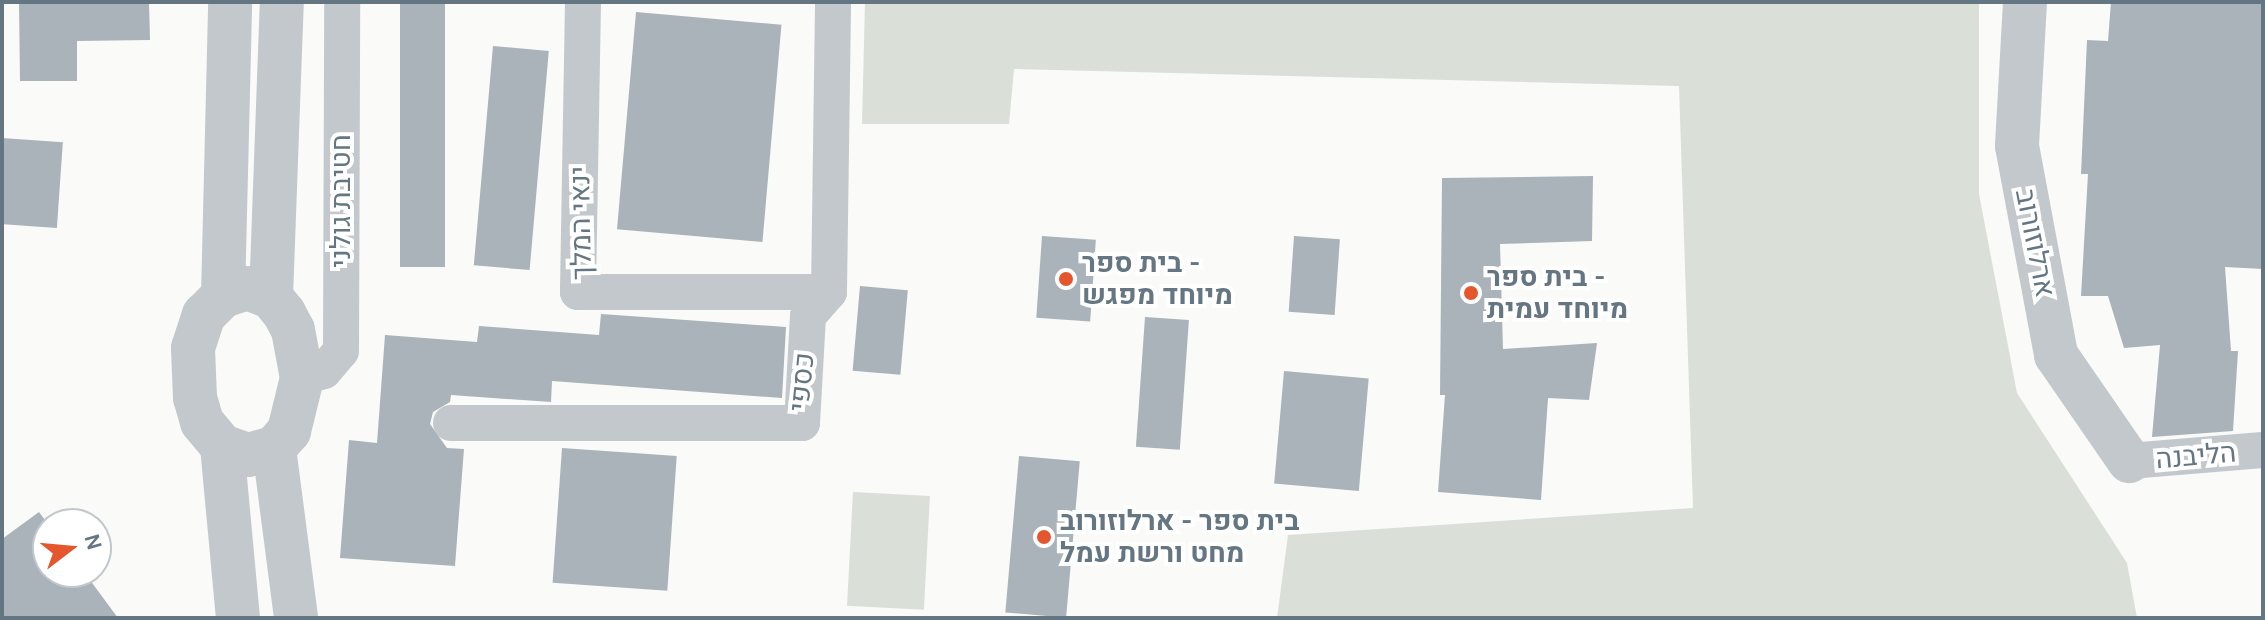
<!DOCTYPE html>
<html>
<head>
<meta charset="utf-8">
<style>
	body { margin:0 }
	#map { position:relative; width:2265px; height:620px; overflow:hidden; background:#fafaf8; font-family:Karla,Heebo,sans-serif }
	div>[style] { position:absolute }
	.green>* { inset:0; background:#dadfd7; transform-origin:0 0 }
	.building>* { inset:0; background:#aab3b9; transform-origin:0 0 }
	.minor>* { height:36px; margin:-18px; padding:0 18px; transform-origin:18px; border-radius:18px; background:#c3c8cc }
	.tertiary>* { height:44px; margin:-22px; padding:0 22px; transform-origin:22px; border-radius:22px; background:#c3c8cc }
	.dots>* { width:22px; height:22px; translate:-50% -50%; box-sizing:border-box; border:4px solid #fff; border-radius:50% }
	span { translate:-50% -50%; white-space:nowrap; text-align:center; line-height:1.15; -webkit-text-stroke:8px #fff; paint-order:stroke }
	.street-label { font-size:28px; color:#657683 }
	.poi-label { font-size:28px; color:#657683; font-weight:700 }
	.left { translate:0 -50%; text-align:left }
	.frame { position:absolute; inset:0; border:4px solid #657683; pointer-events:none }
	.north { position:absolute; left:32px; top:508px; width:80px; height:80px; box-sizing:border-box; background:#fff; border:2px solid #c1c8cd; border-radius:50%; rotate:74deg; font-size:22px; font-weight:700; line-height:32px; text-align:center; color:#657683 }
	.north::after { content:''; display:block; margin:auto; width:28px; height:36px; background:#e4572e; clip-path:polygon(50% 0,100% 100%,50% 72%,0 100%) }
</style>
</head>
<body>
<div id="map">
	<div class="green">
		<div style="clip-path:polygon(865px 2px,1979px 2px,1979px 194px,2017px 393px,2127px 563px,2137px 618px,1277px 618px,1288px 535px,1693px 508px,1679px 86px,1014px 69px,1009px 124px,862px 124px)"></div>
		<div style="left:853px;top:492px;width:77px;height:114px;rotate:3deg"></div>
	</div>
	<div class="building">
		<div style="clip-path:polygon(19px 2px,149px 2px,150px 40px,77px 41px,77px 81px,20px 81px)"></div>
		<div style="left:400px;top:2px;width:45px;height:265px"></div>
		<div style="clip-path:polygon(2111px 2px,2263px 2px,2263px 269px,2225px 267px,2231px 351px,2238px 351px,2233px 431px,2152px 437px,2160px 345px,2124px 348px,2108px 296px,2081px 296px,2088px 174px,2081px 174px,2087px 40px,2108px 41px)"></div>
		<div style="left:636px;top:12px;width:146px;height:218px;rotate:5deg"></div>
		<div style="left:493px;top:46px;width:56px;height:220px;rotate:5deg"></div>
		<div style="left:2px;top:138px;width:61px;height:86px;rotate:4deg"></div>
		<div style="clip-path:polygon(1593px 176px,1592px 241px,1500px 244px,1503px 349px,1597px 343px,1589px 400px,1548px 398px,1541px 500px,1438px 492px,1445px 395px,1440px 395px,1442px 178px)"></div>
		<div style="left:1042px;top:236px;width:54px;height:82px;rotate:4deg"></div>
		<div style="left:1294px;top:236px;width:46px;height:76px;rotate:4deg"></div>
		<div style="left:860px;top:286px;width:48px;height:85px;rotate:5deg"></div>
		<div style="clip-path:polygon(601px 314px,786px 327px,782px 398px,552px 381px,551px 402px,451px 395px,450px 402px,433px 412px,430px 424px,447px 448px,464px 449px,455px 566px,340px 558px,349px 440px,377px 443px,385px 335px,477px 342px,479px 326px,599px 335px)"></div>
		<div style="left:1145px;top:317px;width:44px;height:130px;rotate:4deg"></div>
		<div style="left:1284px;top:371px;width:85px;height:113px;rotate:5deg"></div>
		<div style="left:562px;top:448px;width:115px;height:135px;rotate:4deg"></div>
		<div style="left:1019px;top:456px;width:61px;height:157px;rotate:5deg"></div>
		<div style="clip-path:polygon(39px 512px,48px 524px,48px 572px,84px 572px,118px 618px,2px 618px,2px 539px)"></div>
	</div>
	<div class="minor">
		<div style="left:583px;top:2px;width:290px;rotate:91deg"></div>
		<div style="left:578px;top:292px;width:251px"></div>
		<div style="left:302px;top:378px;width:23px;rotate:-18deg"></div>
		<div style="left:324px;top:371px;width:26px;rotate:-50deg"></div>
		<div style="left:341px;top:351px;width:349px;rotate:-89.8deg"></div>
		<div style="left:451px;top:423px;width:351px"></div>
		<div style="left:802px;top:423px;width:107px;rotate:-86.8deg"></div>
		<div style="left:808px;top:316px;width:32px;rotate:-49deg"></div>
		<div style="left:829px;top:292px;width:290px;rotate:-89.2deg"></div>
		<div style="left:2129px;top:461px;width:134px;rotate:-4.7deg"></div>
	</div>
	<div class="tertiary">
		<div style="left:2025px;top:2px;width:144px;rotate:93.2deg"></div>
		<div style="left:2017px;top:146px;width:213px;rotate:79.4deg"></div>
		<div style="left:2056px;top:355px;width:129px;rotate:55.4deg"></div>
		<div style="left:247px;top:288px;width:26px;rotate:21deg"></div>
		<div style="left:271px;top:297px;width:21px;rotate:51deg"></div>
		<div style="left:284px;top:313px;width:19px;rotate:62deg"></div>
		<div style="left:293px;top:330px;width:49px;rotate:79.4deg"></div>
		<div style="left:302px;top:378px;width:55px;rotate:103.8deg"></div>
		<div style="left:289px;top:431px;width:23px;rotate:131deg"></div>
		<div style="left:274px;top:448px;width:27px;rotate:165deg"></div>
		<div style="left:248px;top:455px;width:28px;rotate:-161deg"></div>
		<div style="left:222px;top:446px;width:31px;rotate:-130deg"></div>
		<div style="left:202px;top:422px;width:25px;rotate:-106deg"></div>
		<div style="left:195px;top:398px;width:50px;rotate:-92.3deg"></div>
		<div style="left:193px;top:348px;width:35px;rotate:-72deg"></div>
		<div style="left:204px;top:315px;width:27px;rotate:-45deg"></div>
		<div style="left:223px;top:296px;width:25px;rotate:-18deg"></div>
		<div style="left:223px;top:296px;width:294px;rotate:-88.6deg"></div>
		<div style="left:271px;top:297px;width:295px;rotate:-87.9deg"></div>
		<div style="left:222px;top:446px;width:173px;rotate:84.7deg"></div>
		<div style="left:274px;top:448px;width:171px;rotate:82.6deg"></div>
	</div>
	<div class="dots">
		<div style="left:1066px;top:279px;background:#e4572e"></div>
		<div style="left:1471px;top:293px;background:#e4572e"></div>
		<div style="left:1044px;top:537px;background:#e4572e"></div>
	</div>
	<div class="street-label">
		<span style="left:341px;top:201px;rotate:-90deg">חטיבת גולני</span>
		<span style="left:581px;top:223px;rotate:-91deg">ינאי המלך</span>
		<span style="left:2035px;top:243px;rotate:79deg">ארלוזורוב</span>
		<span style="left:802px;top:382px;rotate:-84deg">כספי</span>
		<span style="left:2196px;top:456px;rotate:-5deg">הליבנה</span>
	</div>
	<div class="poi-label">
		<span class="left" style="left:1082px;top:279px">בית ספר -<br>מיוחד מפגש</span>
		<span class="left" style="left:1487px;top:293px">בית ספר -<br>מיוחד עמית</span>
		<span class="left" style="left:1060px;top:537px">בית ספר - ארלוזורוב<br>מחט ורשת עמל</span>
	</div>
	<div class="frame"></div>
	<div class="north">N</div>
</div>
</body>
</html>
